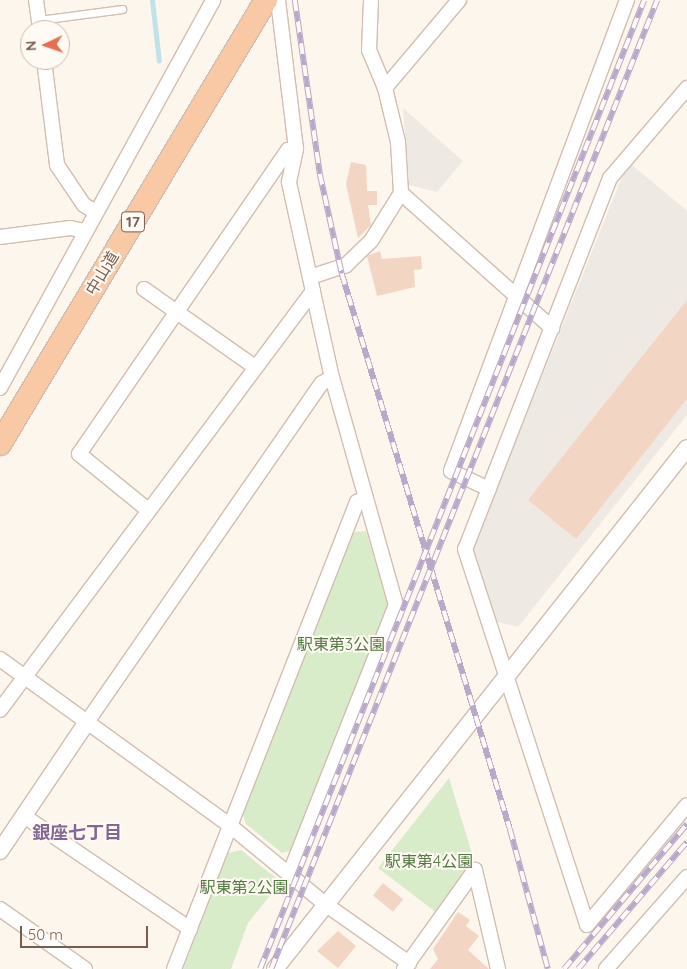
<!DOCTYPE html>
<html>
<head>
<meta charset="utf-8">
<style>
	body { margin:0 }
	#map { position:relative; width:687px; height:969px; overflow:hidden; background:#fdf6ec; font-family:Quicksand,"Noto Sans JP",sans-serif }
	div>[style] { position:absolute }
	.industrial>* { inset:0; background:#efe9e4 }
	.green>* { inset:0; background:#d8ecc9 }
	.stream>* { height:5px; margin:-2.5px; padding:0 2.5px; transform-origin:2.5px; border-radius:2.5px; background:#bfe3e8 }
	.building>* { inset:0; background:#f3d5c3; transform-origin:0 0 }
	.roads { filter:drop-shadow(1px 0 #d1beb0) drop-shadow(-1px 0 #d1beb0) drop-shadow(0 1px #d1beb0) drop-shadow(0 -1px #d1beb0) }
	.service>* { height:7px; margin:-3.5px; padding:0 3.5px; transform-origin:3.5px; border-radius:3.5px; background:#fff }
	.minor>* { height:14px; margin:-7px; padding:0 7px; transform-origin:7px; border-radius:7px; background:#fff }
	.tertiary>* { height:16px; margin:-8px; padding:0 8px; transform-origin:8px; border-radius:8px; background:#fff }
	.trunk>* { height:22px; margin:-11px; padding:0 11px; transform-origin:11px; border-radius:11px; background:#f9c8a4 }
	.rail>* { height:5.5px; margin-top:-2.75px; transform-origin:0; background:repeating-linear-gradient(90deg,#fffaf3 0 11px,#b9a8c9 0 22px); box-sizing:border-box; border-block:1px solid #b9a8c9 }
	span { translate:-50% -50%; white-space:nowrap; text-align:center; line-height:1.15; -webkit-text-stroke:4px #fffaf3; paint-order:stroke }
	.shield-label span { padding:1px 4px; background:#fffaf3; border:1px solid; border-radius:4px; -webkit-text-stroke-width:0 }
	.shield-label { font-size:15px; color:#7a5c4d; font-weight:700 }
	.street-label { font-size:16px; color:#7a5c4d }
	.park-label { font-size:16px; color:#537a41 }
	.neighbourhood-label { font-size:18px; color:#846695; font-weight:700 }
	.north { position:absolute; left:20px; top:20px; width:50px; height:50px; box-sizing:border-box; background:#fffaf3; border:1px solid #cabbb1; border-radius:50%; rotate:267deg; font-size:14px; font-weight:700; line-height:20px; text-align:center; color:#7a5c4d }
	.north::after { content:''; display:block; margin:auto; width:18px; height:22px; background:#e76f51; clip-path:polygon(50% 0,100% 100%,50% 72%,0 100%) }
	.scale { position:absolute; left:20px; top:926px; width:128px; height:22px; box-sizing:border-box; border:2px solid #7a5c4d; border-top:0; padding-left:6px; font-size:15px; line-height:18px; white-space:nowrap; color:#7a5c4d; -webkit-text-stroke:4px #fffaf3; paint-order:stroke }
</style>
</head>
<body>
<div id="map">
	<div class="industrial">
		<div style="clip-path:polygon(403px 108px,463px 161px,437px 192px,409px 185px)"></div>
		<div style="clip-path:polygon(632px 165px,687px 211px,687px 415px,518px 627px,497px 622px,472px 550px,622px 177px)"></div>
	</div>
	<div class="green">
		<div style="clip-path:polygon(366px 531px,388px 606px,293px 850px,282px 853px,246px 824px,243px 815px,353px 532px)"></div>
		<div style="clip-path:polygon(449px 778px,474px 860px,437px 913px,378px 868px)"></div>
		<div style="clip-path:polygon(241px 850px,281px 882px,248px 923px,231px 969px,183px 969px,228px 853px)"></div>
	</div>
	<div class="stream">
		<div style="left:152px;top:0;width:61px;rotate:83.5deg"></div>
	</div>
	<div class="building">
		<div style="clip-path:polygon(351px 162px,366px 165px,367px 191px,377px 191px,377px 205px,368px 205px,371px 225px,358px 238px,346px 184px)"></div>
		<div style="clip-path:polygon(380px 251px,382px 259px,421px 256px,422px 269px,414px 270px,415px 287px,377px 296px,367px 256px)"></div>
		<div style="clip-path:polygon(687px 300px,687px 399px,576px 539px,528px 500px)"></div>
		<div style="left:383px;top:883px;width:26px;height:16px;rotate:39deg"></div>
		<div style="clip-path:polygon(458px 912px,470px 920px,466px 926px,479px 936px,468px 950px,489px 969px,430px 969px,438px 959px,433px 949px)"></div>
		<div style="clip-path:polygon(338px 931px,356px 946px,338px 968px,317px 951px)"></div>
	</div>
	<div class="roads">
		<div class="service">
			<div style="left:39px;top:20px;width:84px;rotate:-7.5deg"></div>
		</div>
		<div class="minor">
			<div style="left:36px;top:0;width:30px;rotate:82deg"></div>
			<div style="left:44px;top:60px;width:106px;rotate:82.9deg"></div>
			<div style="left:57px;top:165px;width:48px;rotate:56deg"></div>
			<div style="left:84px;top:205px;width:12px;rotate:31deg"></div>
			<div style="left:385px;top:88px;width:115px;rotate:-49.9deg"></div>
			<div style="left:687px;top:88px;width:118px;rotate:130.5deg"></div>
			<div style="left:610px;top:178px;width:398px;rotate:111.3deg"></div>
			<div style="left:465px;top:549px;width:395px;rotate:72deg"></div>
			<div style="left:587px;top:925px;width:156px;rotate:-50.2deg"></div>
			<div style="left:401px;top:193px;width:203px;rotate:41.8deg"></div>
			<div style="left:0;top:237px;width:71px;rotate:-7.3deg"></div>
			<div style="left:70px;top:228px;width:15px;rotate:11deg"></div>
			<div style="left:310px;top:277px;width:38px;rotate:-18deg"></div>
			<div style="left:346px;top:265px;width:35px;rotate:-44deg"></div>
			<div style="left:371px;top:241px;width:57px;rotate:-58deg"></div>
			<div style="left:401px;top:193px;width:51px;rotate:-93.4deg"></div>
			<div style="left:398px;top:142px;width:56px;rotate:-103.5deg"></div>
			<div style="left:385px;top:88px;width:41px;rotate:-112.8deg"></div>
			<div style="left:369px;top:50px;width:50px;rotate:-87.7deg"></div>
			<div style="left:144px;top:289px;width:136px;rotate:35.1deg"></div>
			<div style="left:0;top:388px;width:443px;rotate:-61.2deg"></div>
			<div style="left:489px;top:489px;width:42px;rotate:-154.7deg"></div>
			<div style="left:451px;top:471px;width:503px;rotate:-69.51deg"></div>
			<div style="left:148px;top:510px;width:89px;rotate:-140.9deg"></div>
			<div style="left:79px;top:454px;width:369px;rotate:-55.5deg"></div>
			<div style="left:288px;top:150px;width:8px;rotate:-7deg"></div>
			<div style="left:0;top:659px;width:281px;rotate:35.9deg"></div>
			<div style="left:228px;top:824px;width:126px;rotate:39.5deg"></div>
			<div style="left:325px;top:904px;width:103px;rotate:35.1deg"></div>
			<div style="left:0;top:710px;width:523px;rotate:-53.24deg"></div>
			<div style="left:87px;top:722px;width:412px;rotate:-55.3deg"></div>
			<div style="left:322px;top:383px;width:11px;rotate:-27deg"></div>
			<div style="left:332px;top:378px;width:201px;rotate:-102.4deg"></div>
			<div style="left:289px;top:182px;width:34px;rotate:-78deg"></div>
			<div style="left:296px;top:149px;width:150px;rotate:-96.9deg"></div>
			<div style="left:24px;top:816px;width:201px;rotate:34.2deg"></div>
			<div style="left:289px;top:875px;width:290px;rotate:-68.4deg"></div>
			<div style="left:396px;top:605px;width:236px;rotate:-105.7deg"></div>
			<div style="left:0;top:909px;width:104px;rotate:35.2deg"></div>
			<div style="left:174px;top:969px;width:502px;rotate:-68.6deg"></div>
			<div style="left:357px;top:502px;width:8px;rotate:-23deg"></div>
			<div style="left:404px;top:969px;width:122px;rotate:-54.4deg"></div>
			<div style="left:475px;top:870px;width:102px;rotate:76.9deg"></div>
			<div style="left:606px;top:969px;width:123px;rotate:-48.6deg"></div>
		</div>
		<div class="tertiary">
			<div style="left:0;top:851px;width:156px;rotate:-56deg"></div>
			<div style="left:275px;top:969px;width:664px;rotate:-51.66deg"></div>
		</div>
		<div class="trunk">
			<div style="left:0;top:444px;width:518px;rotate:-59.07deg"></div>
		</div>
	</div>
	<div class="rail">
		<div style="left:295px;top:0;width:176px;rotate:81.8deg"></div>
		<div style="left:320px;top:174px;width:102px;rotate:77.6deg"></div>
		<div style="left:342px;top:274px;width:580px;rotate:73.16deg"></div>
		<div style="left:510px;top:829px;width:145px;rotate:74.8deg"></div>
		<div style="left:260px;top:969px;width:1042px;rotate:-68.38deg"></div>
		<div style="left:271px;top:969px;width:1043px;rotate:-68.28deg"></div>
		<div style="left:564px;top:969px;width:190px;rotate:-49.7deg"></div>
		<div style="left:578px;top:969px;width:167px;rotate:-49.4deg"></div>
	</div>
	<div class="shield-label">
		<span style="left:133px;top:222px">17</span>
	</div>
	<div class="street-label">
		<span style="left:102px;top:273px;rotate:-59deg">中山道</span>
	</div>
	<div class="park-label">
		<span style="left:341px;top:644px">駅東第3公園</span>
		<span style="left:429px;top:861px">駅東第4公園</span>
		<span style="left:244px;top:887px">駅東第2公園</span>
	</div>
	<div class="neighbourhood-label">
		<span style="left:77px;top:833px">銀座七丁目</span>
	</div>
	<div class="north">N</div>
	<div class="scale">50 m</div>
</div>
</body>
</html>
